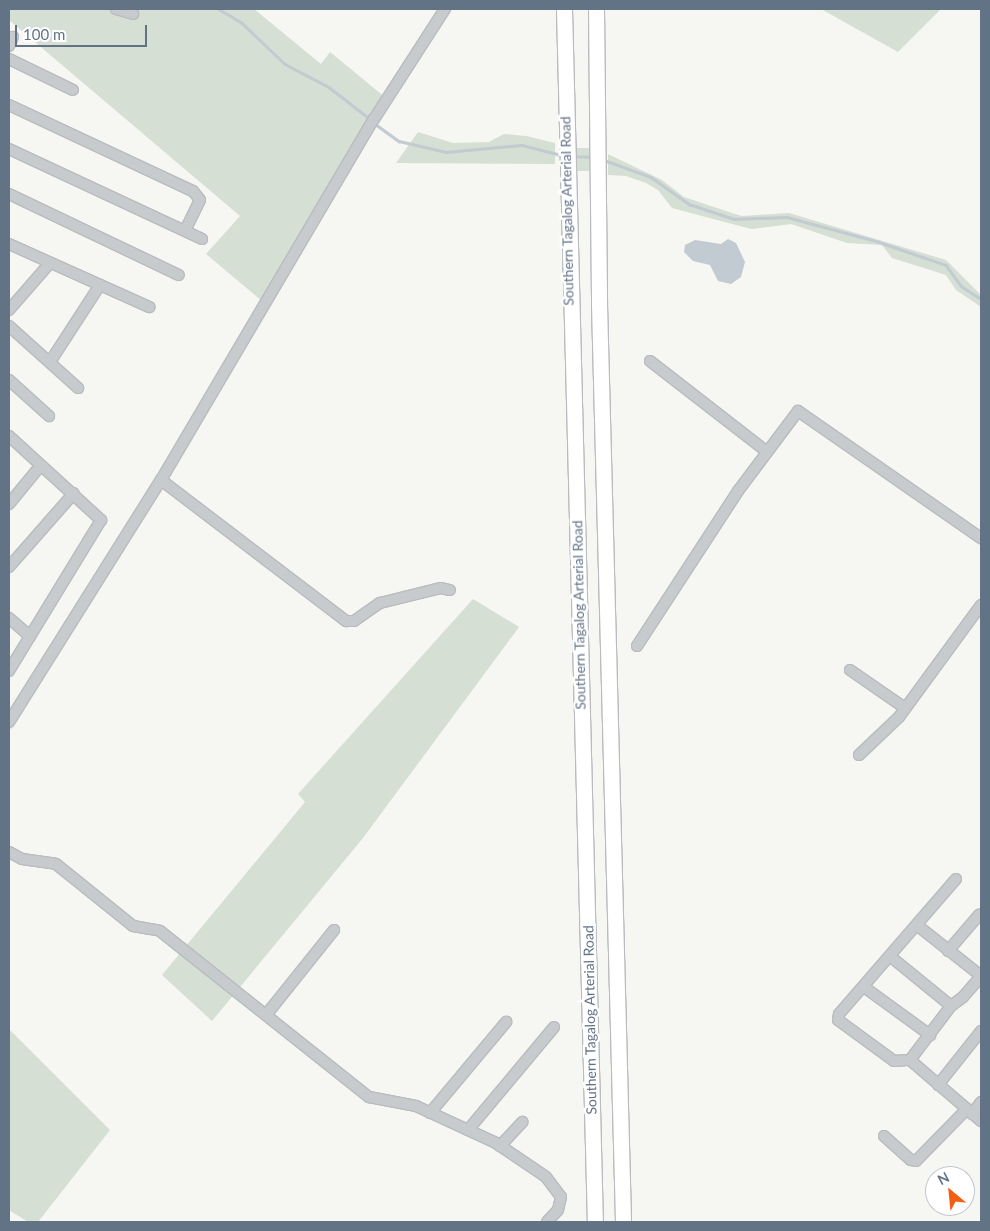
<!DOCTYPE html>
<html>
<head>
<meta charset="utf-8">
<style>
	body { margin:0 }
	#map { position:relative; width:990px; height:1231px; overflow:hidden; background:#f6f6f2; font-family:Lato,sans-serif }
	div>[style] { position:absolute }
	.green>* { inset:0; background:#d6dfd3; transform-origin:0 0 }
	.water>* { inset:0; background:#c1cbd1 }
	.stream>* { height:2.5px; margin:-1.25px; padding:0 1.25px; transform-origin:1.25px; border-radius:1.25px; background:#c1cbd1 }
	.roads { filter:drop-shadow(1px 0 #b9bcbf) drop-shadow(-1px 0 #b9bcbf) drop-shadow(0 1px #b9bcbf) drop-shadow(0 -1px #b9bcbf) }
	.minor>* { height:10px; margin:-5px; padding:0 5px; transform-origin:5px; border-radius:5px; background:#c8cbce }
	.highway>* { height:15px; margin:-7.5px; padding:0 7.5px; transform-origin:7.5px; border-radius:7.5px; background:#fff }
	span { translate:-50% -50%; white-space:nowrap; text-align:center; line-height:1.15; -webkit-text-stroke:5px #fff; paint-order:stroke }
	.street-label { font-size:14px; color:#627386 }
	.frame { position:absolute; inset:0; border:10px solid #627386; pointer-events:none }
	.north { position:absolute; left:925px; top:1166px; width:50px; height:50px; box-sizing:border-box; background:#fff; border:1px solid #c0c7cf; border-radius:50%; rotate:332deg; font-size:14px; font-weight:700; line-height:20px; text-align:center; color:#627386 }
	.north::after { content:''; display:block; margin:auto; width:18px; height:22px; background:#f55d13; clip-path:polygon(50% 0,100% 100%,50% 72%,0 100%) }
	.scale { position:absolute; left:15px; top:25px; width:132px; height:22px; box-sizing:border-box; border:2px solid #627386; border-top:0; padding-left:6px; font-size:15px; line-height:18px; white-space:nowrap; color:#627386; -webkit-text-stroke:4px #fff; paint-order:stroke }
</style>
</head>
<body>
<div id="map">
	<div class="green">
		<div style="clip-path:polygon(9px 9px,254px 9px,321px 64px,330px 52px,386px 98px,263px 302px,206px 254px,240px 216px,9px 20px)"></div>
		<div style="clip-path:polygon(821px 9px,941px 9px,898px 52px)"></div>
		<div style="clip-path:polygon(418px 132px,453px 143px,489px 142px,504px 134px,526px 136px,555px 143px,555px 164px,396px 163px)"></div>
		<div style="left:576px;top:148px;width:13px;height:23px"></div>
		<div style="clip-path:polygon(608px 154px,662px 180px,684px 197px,732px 213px,742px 216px,789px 213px,946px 260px,981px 295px,981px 307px,956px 290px,946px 275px,892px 258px,882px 245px,847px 243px,791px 224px,751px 229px,672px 208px,658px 190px,646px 183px,626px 176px,608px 175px)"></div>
		<div style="clip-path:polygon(473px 599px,519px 627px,363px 838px,212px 1021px,162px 975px,305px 802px,298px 794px)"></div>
		<div style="clip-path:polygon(9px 1029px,110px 1130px,38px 1222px,28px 1222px,9px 1210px)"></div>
	</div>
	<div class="water">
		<div style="clip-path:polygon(728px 239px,736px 243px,745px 262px,741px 277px,731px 284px,718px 281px,710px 265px,693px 261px,684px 252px,685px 245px,695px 240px,721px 244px)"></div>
	</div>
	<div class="stream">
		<div style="left:219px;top:9px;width:27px;rotate:31deg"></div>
		<div style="left:242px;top:23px;width:59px;rotate:43.6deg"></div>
		<div style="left:285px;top:64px;width:50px;rotate:27.6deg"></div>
		<div style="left:329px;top:87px;width:52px;rotate:38deg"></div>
		<div style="left:374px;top:123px;width:31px;rotate:36deg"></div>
		<div style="left:399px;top:141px;width:48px;rotate:13.2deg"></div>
		<div style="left:446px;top:152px;width:76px;rotate:-5.3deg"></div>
		<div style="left:522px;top:145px;width:40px;rotate:14.4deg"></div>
		<div style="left:572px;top:156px;width:19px;rotate:3deg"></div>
		<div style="left:604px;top:160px;width:50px;rotate:19.9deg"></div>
		<div style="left:651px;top:177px;width:47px;rotate:35.4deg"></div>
		<div style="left:689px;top:204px;width:47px;rotate:18.4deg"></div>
		<div style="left:734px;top:219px;width:53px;rotate:-2.2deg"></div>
		<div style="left:787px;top:217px;width:92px;rotate:15.1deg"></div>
		<div style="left:876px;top:241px;width:74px;rotate:18.9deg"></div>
		<div style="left:946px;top:265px;width:26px;rotate:54deg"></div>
		<div style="left:961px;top:286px;width:24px;rotate:33deg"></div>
	</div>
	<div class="roads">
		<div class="minor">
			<div style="left:116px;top:9px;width:18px;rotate:16deg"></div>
			<div style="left:9px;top:46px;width:10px;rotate:-66deg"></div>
			<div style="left:9px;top:59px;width:71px;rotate:25.8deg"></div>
			<div style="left:9px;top:105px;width:203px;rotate:25.1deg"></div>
			<div style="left:193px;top:191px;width:11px;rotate:52deg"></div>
			<div style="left:200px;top:200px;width:34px;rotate:116deg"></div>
			<div style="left:9px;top:149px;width:213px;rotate:25deg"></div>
			<div style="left:9px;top:194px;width:188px;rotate:25.5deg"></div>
			<div style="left:9px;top:244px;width:154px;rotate:24.2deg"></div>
			<div style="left:9px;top:310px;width:62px;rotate:-48.9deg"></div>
			<div style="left:9px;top:326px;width:93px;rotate:41.9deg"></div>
			<div style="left:650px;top:361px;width:147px;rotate:37.8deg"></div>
			<div style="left:50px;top:362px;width:92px;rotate:-57deg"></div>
			<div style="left:9px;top:380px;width:54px;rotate:42deg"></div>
			<div style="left:9px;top:436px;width:125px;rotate:42.4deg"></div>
			<div style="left:101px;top:520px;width:177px;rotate:121.4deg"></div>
			<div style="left:161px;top:480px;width:233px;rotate:37.3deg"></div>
			<div style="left:346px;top:621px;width:8px"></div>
			<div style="left:354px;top:621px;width:32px;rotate:-35deg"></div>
			<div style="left:380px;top:603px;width:63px;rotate:-13.8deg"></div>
			<div style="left:441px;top:588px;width:9px;rotate:13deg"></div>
			<div style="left:9px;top:504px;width:50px;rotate:-50.6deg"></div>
			<div style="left:9px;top:567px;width:98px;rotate:-48.7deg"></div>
			<div style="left:9px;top:618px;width:28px;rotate:41deg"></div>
			<div style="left:637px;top:646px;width:185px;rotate:-56.9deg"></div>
			<div style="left:738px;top:491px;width:100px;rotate:-53.1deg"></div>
			<div style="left:798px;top:411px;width:223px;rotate:34.8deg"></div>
			<div style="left:850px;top:670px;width:67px;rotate:34.6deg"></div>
			<div style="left:9px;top:722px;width:286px;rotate:-57.9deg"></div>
			<div style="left:161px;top:480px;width:419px;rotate:-59.5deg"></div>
			<div style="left:374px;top:119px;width:131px;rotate:-57.2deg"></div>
			<div style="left:859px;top:755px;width:55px;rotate:-43.5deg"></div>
			<div style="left:899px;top:717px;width:139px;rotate:-53.8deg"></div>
			<div style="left:9px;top:852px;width:15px;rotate:28deg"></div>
			<div style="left:22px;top:859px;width:34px;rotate:8deg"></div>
			<div style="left:56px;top:864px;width:99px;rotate:38.8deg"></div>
			<div style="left:133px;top:926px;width:27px;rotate:10deg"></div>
			<div style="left:160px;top:931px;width:267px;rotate:38.5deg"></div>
			<div style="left:369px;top:1097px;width:48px;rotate:10.8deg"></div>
			<div style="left:416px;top:1106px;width:88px;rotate:24.8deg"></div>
			<div style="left:496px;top:1143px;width:60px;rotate:34.2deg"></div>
			<div style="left:546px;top:1177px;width:25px;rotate:53deg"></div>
			<div style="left:561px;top:1197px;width:13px;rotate:103deg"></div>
			<div style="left:558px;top:1210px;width:16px;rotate:133deg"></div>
			<div style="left:956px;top:879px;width:179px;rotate:130.9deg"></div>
			<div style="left:839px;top:1014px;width:6px;rotate:99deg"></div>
			<div style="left:838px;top:1020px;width:69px;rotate:36.2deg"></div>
			<div style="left:894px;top:1061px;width:16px;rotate:-4deg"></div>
			<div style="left:910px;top:1060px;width:68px;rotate:-52.8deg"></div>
			<div style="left:951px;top:1006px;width:15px;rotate:-37deg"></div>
			<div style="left:963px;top:997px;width:28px;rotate:-49deg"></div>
			<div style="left:918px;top:926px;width:80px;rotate:38.4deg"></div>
			<div style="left:948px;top:951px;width:48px;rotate:-49.3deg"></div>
			<div style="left:891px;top:957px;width:77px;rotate:39.2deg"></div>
			<div style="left:864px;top:987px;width:82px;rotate:36deg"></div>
			<div style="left:266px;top:1015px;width:109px;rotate:-51.3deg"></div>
			<div style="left:910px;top:1060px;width:94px;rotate:40.7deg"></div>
			<div style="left:938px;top:1085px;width:69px;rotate:-51.5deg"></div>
			<div style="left:430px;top:1113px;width:119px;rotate:-50.1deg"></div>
			<div style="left:972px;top:1114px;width:15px;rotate:-53deg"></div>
			<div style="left:468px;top:1130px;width:134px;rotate:-50.1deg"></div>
			<div style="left:884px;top:1136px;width:36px;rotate:42deg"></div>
			<div style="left:911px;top:1160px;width:5px;rotate:11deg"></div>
			<div style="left:916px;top:1161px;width:73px;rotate:-45.6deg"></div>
			<div style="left:500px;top:1146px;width:33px;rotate:-47deg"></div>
		</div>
		<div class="highway">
			<div style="left:564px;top:9px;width:1213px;rotate:88.54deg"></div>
			<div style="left:596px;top:9px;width:295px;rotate:89.4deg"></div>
			<div style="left:599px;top:304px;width:918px;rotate:88.5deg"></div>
		</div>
	</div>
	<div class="street-label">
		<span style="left:567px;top:211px;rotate:-91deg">Southern Tagalog Arterial Road</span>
		<span style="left:579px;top:615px;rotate:-91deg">Southern Tagalog Arterial Road</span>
		<span style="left:590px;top:1020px;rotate:-91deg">Southern Tagalog Arterial Road</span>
	</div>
	<div class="frame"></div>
	<div class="north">N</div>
	<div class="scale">100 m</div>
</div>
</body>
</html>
